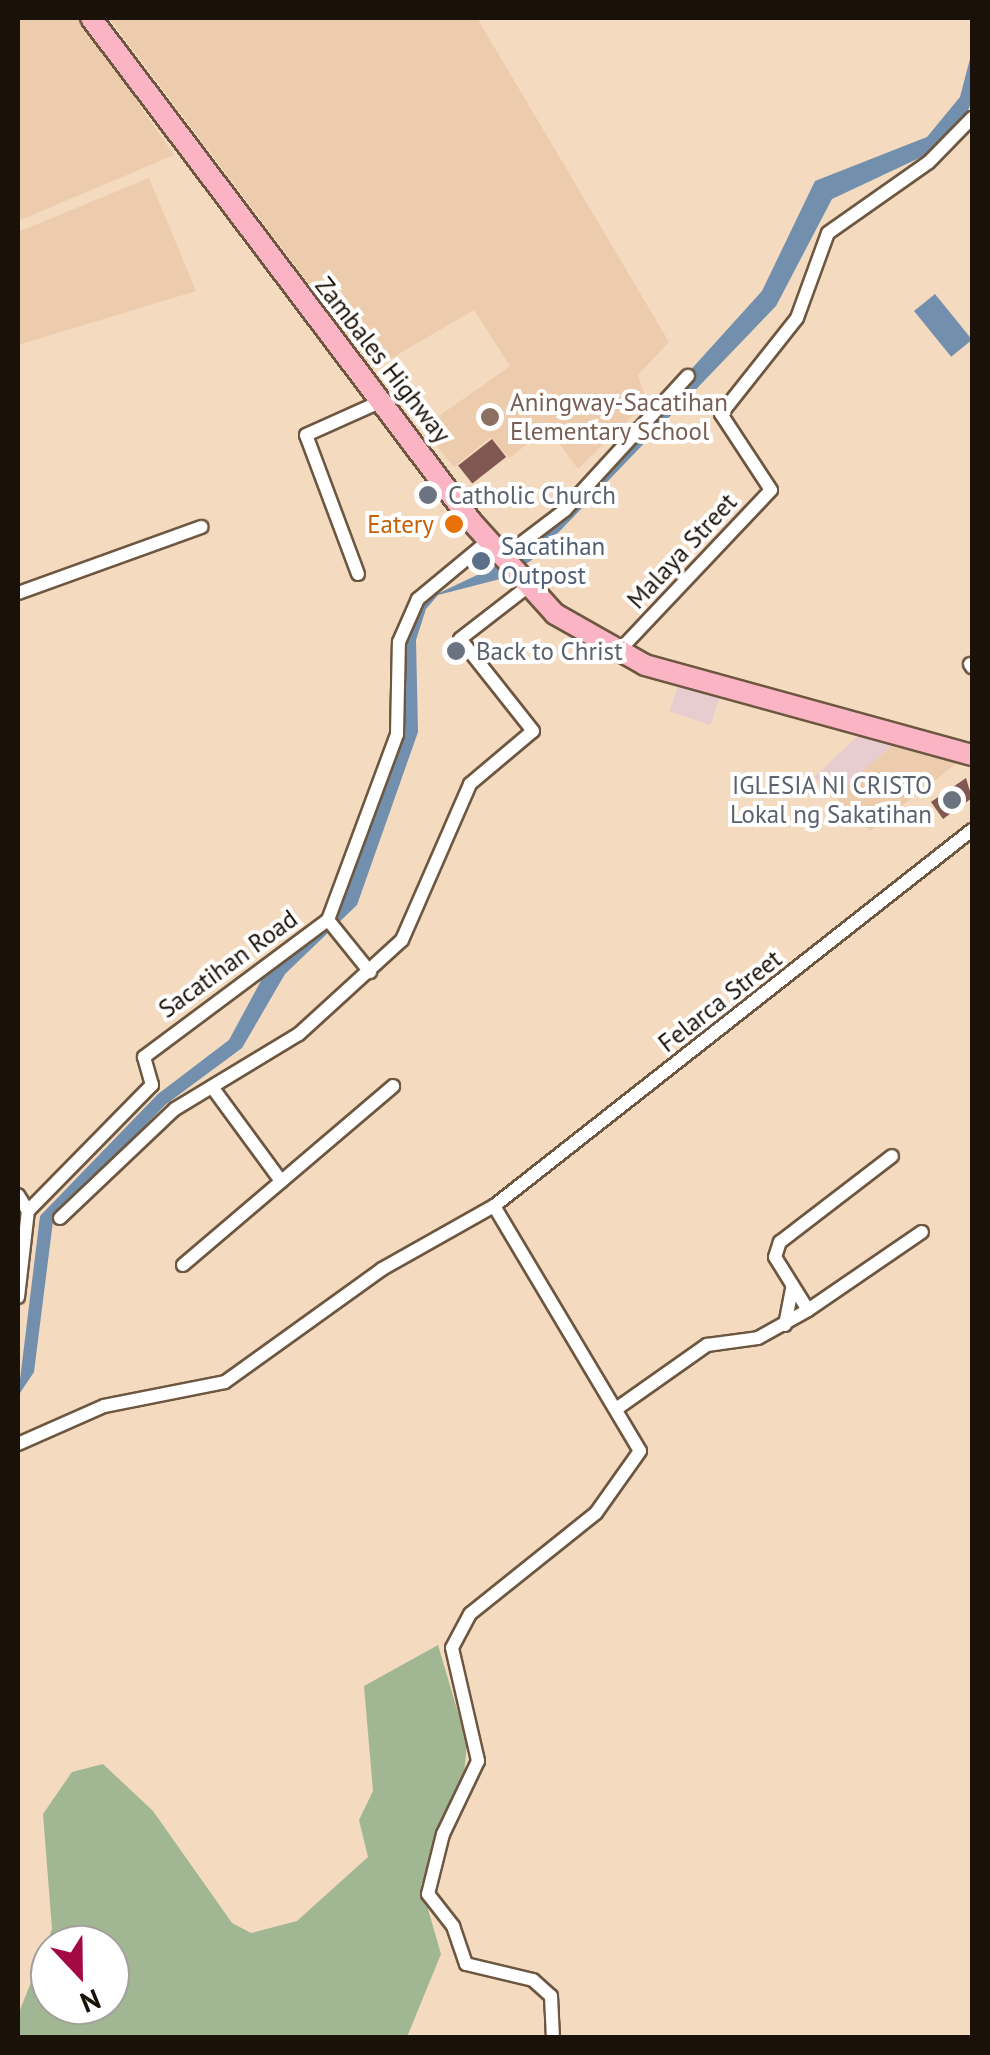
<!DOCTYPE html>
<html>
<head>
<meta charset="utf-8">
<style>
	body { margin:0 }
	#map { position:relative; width:990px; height:2055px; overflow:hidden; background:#f4dabf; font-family:"PT Sans",sans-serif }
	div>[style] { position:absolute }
	.commercial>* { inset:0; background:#e8cdd0; transform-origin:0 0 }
	.built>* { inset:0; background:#ecccac }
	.forest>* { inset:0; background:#a1b793 }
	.water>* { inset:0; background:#728fae; transform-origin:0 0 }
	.building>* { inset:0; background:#815751; transform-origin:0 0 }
	.roads { filter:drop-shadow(2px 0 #6d5740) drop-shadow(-2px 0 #6d5740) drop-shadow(0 2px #6d5740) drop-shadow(0 -2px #6d5740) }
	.street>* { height:12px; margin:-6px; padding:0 6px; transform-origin:6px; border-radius:6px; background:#fff }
	.primary>* { height:20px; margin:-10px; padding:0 10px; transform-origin:10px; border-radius:10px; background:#fab4c3 }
	.dots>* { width:28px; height:28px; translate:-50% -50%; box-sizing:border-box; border:5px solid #fff; border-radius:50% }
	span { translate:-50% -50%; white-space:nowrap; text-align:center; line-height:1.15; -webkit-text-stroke:8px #fff; paint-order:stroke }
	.street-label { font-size:25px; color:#1a1108 }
	.education-label { font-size:25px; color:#785e54 }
	.left { translate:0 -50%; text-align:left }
	.worship-label { font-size:25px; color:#5b616d }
	.right { translate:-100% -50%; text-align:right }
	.food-label { font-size:25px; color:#c56008 }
	.service-label { font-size:25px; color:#4e5e75 }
	.frame { position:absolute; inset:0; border:20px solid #1a1108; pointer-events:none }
	.north { position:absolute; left:30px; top:1925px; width:100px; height:100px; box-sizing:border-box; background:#fff; border:2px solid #a3a09c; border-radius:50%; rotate:158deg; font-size:28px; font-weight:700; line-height:40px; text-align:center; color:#1a1108 }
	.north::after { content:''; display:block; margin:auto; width:35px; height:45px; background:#a30945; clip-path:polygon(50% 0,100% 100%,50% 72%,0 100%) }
</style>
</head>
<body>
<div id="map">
	<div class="commercial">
		<div style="left:680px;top:681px;width:43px;height:32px;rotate:19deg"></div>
		<div style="clip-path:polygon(859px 735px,893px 745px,834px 796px,814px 777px)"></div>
	</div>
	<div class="built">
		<div style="clip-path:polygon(18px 18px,79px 18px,174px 155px,18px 221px)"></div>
		<div style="clip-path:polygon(109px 18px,477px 18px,669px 342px,638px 375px,647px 402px,578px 469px,548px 428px,509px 458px,491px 437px,454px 467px,422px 428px,510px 366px,474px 310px,373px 369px)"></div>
		<div style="clip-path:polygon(149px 178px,196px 291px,18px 345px,18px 232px)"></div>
		<div style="clip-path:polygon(893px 745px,958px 762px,870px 831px,834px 796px)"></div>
	</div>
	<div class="forest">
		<div style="clip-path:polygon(evenodd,438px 1645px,467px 1743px,464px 1774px,421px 1885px,441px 1954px,407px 2037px,18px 2037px,18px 2015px,52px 1929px,43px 1814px,72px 1772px,103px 1764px,153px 1811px,232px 1923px,251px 1933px,297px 1921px,368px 1857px,359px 1820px,373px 1791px,364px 1686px,438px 1645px,50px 1945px,110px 1945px,110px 2005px,50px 2005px,50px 1945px)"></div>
	</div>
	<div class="water">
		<div style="clip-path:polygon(972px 51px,972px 100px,962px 127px,930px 153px,832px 199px,776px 306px,533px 559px,508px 577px,438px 595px,426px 609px,416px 640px,418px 732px,357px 905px,285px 974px,242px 1048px,165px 1105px,53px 1221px,34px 1372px,18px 1396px,40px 1216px,158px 1094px,229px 1040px,270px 964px,334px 908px,403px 735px,401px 640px,420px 602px,526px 552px,762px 291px,815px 181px,927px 137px,960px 97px)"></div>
		<div style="left:935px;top:294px;width:59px;height:27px;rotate:51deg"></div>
	</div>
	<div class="building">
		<div style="left:492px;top:439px;width:23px;height:43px;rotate:52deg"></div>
		<div style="clip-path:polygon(966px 778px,972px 798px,943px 819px,931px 802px)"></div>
	</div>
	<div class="roads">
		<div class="street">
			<div style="left:502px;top:558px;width:79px;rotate:-37.3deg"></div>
			<div style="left:565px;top:510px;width:182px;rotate:-47.5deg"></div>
			<div style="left:358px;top:574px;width:148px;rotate:-110.5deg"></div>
			<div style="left:306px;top:435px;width:85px;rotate:-24.2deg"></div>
			<div style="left:18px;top:593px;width:195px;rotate:-19.8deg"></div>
			<div style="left:617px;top:653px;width:224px;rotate:-46.6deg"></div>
			<div style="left:771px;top:490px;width:91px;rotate:-123.3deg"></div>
			<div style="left:721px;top:414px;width:122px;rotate:-51.6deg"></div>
			<div style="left:797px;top:318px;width:90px;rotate:-70deg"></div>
			<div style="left:828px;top:233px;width:123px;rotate:-35.1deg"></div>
			<div style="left:929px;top:162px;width:62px;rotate:-45.7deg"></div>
			<div style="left:970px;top:664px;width:4px;rotate:56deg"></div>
			<div style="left:328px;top:920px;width:67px;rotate:51.1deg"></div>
			<div style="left:212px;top:1087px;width:117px;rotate:53.7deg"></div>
			<div style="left:18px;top:1195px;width:19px;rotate:58deg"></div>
			<div style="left:494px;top:1206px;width:285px;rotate:59.2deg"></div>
			<div style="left:640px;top:1451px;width:76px;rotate:125.4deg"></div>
			<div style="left:596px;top:1513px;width:161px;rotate:141.3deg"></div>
			<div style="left:470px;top:1614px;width:38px;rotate:118deg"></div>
			<div style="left:452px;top:1648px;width:116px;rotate:77deg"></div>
			<div style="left:478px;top:1761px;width:81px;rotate:115.6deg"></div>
			<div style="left:443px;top:1834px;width:62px;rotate:104deg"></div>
			<div style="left:428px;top:1894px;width:41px;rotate:52deg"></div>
			<div style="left:453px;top:1926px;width:40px;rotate:71.1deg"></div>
			<div style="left:466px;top:1964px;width:69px;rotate:13.4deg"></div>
			<div style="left:533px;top:1980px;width:24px;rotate:42deg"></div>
			<div style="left:551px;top:1996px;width:42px;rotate:87.3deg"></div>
			<div style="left:60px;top:1218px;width:158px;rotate:-43.5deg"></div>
			<div style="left:175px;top:1109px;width:145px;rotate:-31.2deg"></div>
			<div style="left:299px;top:1034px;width:139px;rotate:-42.4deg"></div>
			<div style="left:402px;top:940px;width:170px;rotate:-66.4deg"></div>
			<div style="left:470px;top:784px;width:82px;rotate:-40.1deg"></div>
			<div style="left:533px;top:731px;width:117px;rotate:-128.4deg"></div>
			<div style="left:460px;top:639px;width:85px;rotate:-37.8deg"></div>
			<div style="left:183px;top:1265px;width:276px;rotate:-40.4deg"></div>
			<div style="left:18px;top:1297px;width:87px;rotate:-83.4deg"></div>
			<div style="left:28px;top:1211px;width:177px;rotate:-45.5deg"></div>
			<div style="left:152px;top:1085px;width:29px;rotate:-106deg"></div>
			<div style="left:144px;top:1057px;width:229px;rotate:-36.7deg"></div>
			<div style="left:328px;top:920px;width:198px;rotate:-69.6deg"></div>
			<div style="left:397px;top:734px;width:92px;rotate:-88.8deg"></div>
			<div style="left:399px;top:642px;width:47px;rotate:-66.2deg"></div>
			<div style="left:418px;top:599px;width:91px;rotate:-39.6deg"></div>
			<div style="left:808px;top:1310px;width:138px;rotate:-34.4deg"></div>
			<div style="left:785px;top:1325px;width:38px;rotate:-79deg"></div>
			<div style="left:619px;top:1407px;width:108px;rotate:-35.2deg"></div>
			<div style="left:707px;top:1345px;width:51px;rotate:-7.8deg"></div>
			<div style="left:758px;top:1338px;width:57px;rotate:-29.2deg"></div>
			<div style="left:808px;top:1310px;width:62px;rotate:-121.9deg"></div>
			<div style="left:775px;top:1257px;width:16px;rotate:-72deg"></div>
			<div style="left:780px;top:1242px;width:141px;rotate:-37.5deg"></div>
			<div style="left:18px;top:1444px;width:94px;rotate:-23.8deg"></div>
			<div style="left:104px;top:1406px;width:123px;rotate:-11.2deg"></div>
			<div style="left:225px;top:1382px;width:193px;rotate:-35.7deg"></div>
			<div style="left:382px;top:1269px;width:129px;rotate:-29.4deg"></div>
			<div style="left:494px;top:1206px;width:608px;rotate:-38.19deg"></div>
		</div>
		<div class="primary">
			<div style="left:91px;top:18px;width:630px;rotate:52.93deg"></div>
			<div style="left:471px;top:521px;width:125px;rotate:47.9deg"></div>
			<div style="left:555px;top:614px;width:103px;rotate:29.5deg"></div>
			<div style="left:645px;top:665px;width:339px;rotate:15.4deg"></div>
		</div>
	</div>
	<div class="dots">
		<div style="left:490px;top:417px;background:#8d6e63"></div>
		<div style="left:428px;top:495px;background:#6b7280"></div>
		<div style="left:454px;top:524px;background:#e8710a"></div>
		<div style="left:481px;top:561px;background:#5c6f8a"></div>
		<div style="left:456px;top:651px;background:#6b7280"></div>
		<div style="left:952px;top:800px;background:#6b7280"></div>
	</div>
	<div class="street-label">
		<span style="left:383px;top:360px;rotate:52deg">Zambales Highway</span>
		<span style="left:682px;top:551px;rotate:-47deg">Malaya Street</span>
		<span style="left:228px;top:964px;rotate:-36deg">Sacatihan Road</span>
		<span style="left:720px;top:1001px;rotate:-38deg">Felarca Street</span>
	</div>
	<div class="education-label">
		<span class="left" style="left:510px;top:417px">Aningway-Sacatihan<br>Elementary School</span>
	</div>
	<div class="worship-label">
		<span class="left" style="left:448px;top:495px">Catholic Church</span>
		<span class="left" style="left:476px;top:651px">Back to Christ</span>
		<span class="right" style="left:932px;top:800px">IGLESIA NI CRISTO<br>Lokal ng Sakatihan</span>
	</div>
	<div class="food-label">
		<span class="right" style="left:434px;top:524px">Eatery</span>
	</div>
	<div class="service-label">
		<span class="left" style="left:501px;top:561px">Sacatihan<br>Outpost</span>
	</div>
	<div class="frame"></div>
	<div class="north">N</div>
</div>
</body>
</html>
